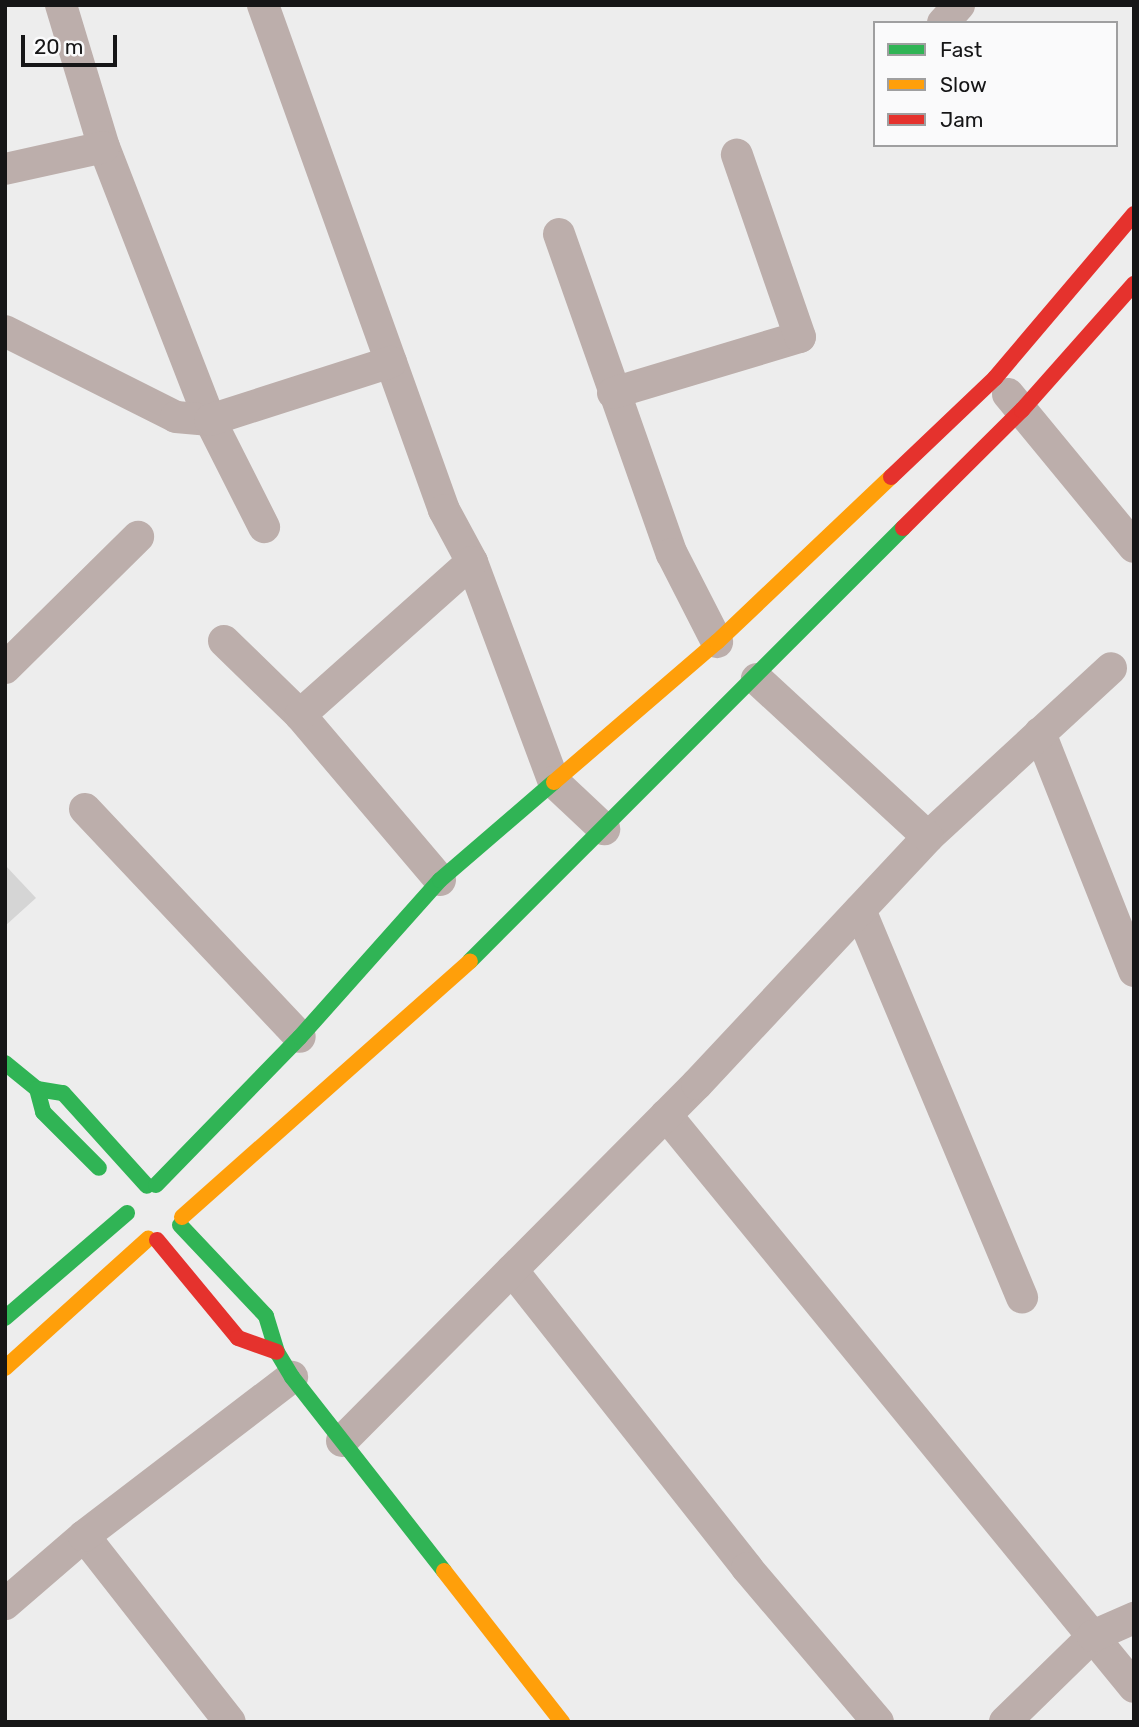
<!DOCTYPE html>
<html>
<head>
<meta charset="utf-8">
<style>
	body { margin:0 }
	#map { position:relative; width:1139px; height:1727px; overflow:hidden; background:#ededed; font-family:Rubik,sans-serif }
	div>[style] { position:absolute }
	.building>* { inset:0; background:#d5d5d5 }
	.street>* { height:32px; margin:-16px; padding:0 16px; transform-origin:16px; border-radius:16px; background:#bcaeab }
	.fast>* { height:16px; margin:-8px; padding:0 8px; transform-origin:8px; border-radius:8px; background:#30b455 }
	.slow>* { height:16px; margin:-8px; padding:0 8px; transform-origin:8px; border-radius:8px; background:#ff9f0a }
	.jam>* { height:16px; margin:-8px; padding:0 8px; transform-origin:8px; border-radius:8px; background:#e5322d }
	span { translate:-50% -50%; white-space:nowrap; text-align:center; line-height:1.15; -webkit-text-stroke:6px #fafafb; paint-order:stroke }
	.frame { position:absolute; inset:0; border:7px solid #161617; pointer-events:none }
	.legend { position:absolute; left:873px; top:21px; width:245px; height:126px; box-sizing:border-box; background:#fafafb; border:2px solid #9f9fa0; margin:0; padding:9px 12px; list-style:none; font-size:21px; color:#161617 }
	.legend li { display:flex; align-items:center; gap:14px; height:35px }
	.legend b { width:35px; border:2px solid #9f9fa0 }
	.scale { position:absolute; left:21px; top:35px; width:96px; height:32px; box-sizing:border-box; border:4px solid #161617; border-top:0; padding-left:9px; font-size:21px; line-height:24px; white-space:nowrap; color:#161617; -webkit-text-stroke:5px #fafafb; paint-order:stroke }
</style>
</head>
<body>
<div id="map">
	<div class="building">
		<div style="clip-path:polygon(5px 865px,36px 898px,5px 926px)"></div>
	</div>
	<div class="street">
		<div style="left:61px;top:5px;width:148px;rotate:73.2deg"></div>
		<div style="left:104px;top:147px;width:293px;rotate:68.8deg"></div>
		<div style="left:210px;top:420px;width:120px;rotate:63.2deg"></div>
		<div style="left:263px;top:5px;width:536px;rotate:70.28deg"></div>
		<div style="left:444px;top:510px;width:59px;rotate:61.7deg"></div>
		<div style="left:472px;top:562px;width:235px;rotate:69.6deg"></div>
		<div style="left:554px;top:782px;width:69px;rotate:43.2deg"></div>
		<div style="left:943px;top:23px;width:24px;rotate:-48deg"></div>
		<div style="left:5px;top:169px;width:101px;rotate:-12.5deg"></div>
		<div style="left:559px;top:234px;width:339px;rotate:70.6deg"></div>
		<div style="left:672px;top:554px;width:99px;rotate:62.9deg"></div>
		<div style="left:5px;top:331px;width:191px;rotate:26.7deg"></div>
		<div style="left:176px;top:417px;width:34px;rotate:5deg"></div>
		<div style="left:210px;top:420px;width:190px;rotate:-17.8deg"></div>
		<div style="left:613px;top:393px;width:195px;rotate:-16.7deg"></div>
		<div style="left:800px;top:337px;width:193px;rotate:-109.1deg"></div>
		<div style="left:1008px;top:394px;width:198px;rotate:50.5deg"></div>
		<div style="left:224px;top:641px;width:106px;rotate:44.2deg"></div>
		<div style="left:5px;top:668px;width:187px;rotate:-44.6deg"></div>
		<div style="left:1040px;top:733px;width:256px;rotate:68.4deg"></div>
		<div style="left:85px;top:809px;width:313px;rotate:46.7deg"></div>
		<div style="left:928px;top:837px;width:249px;rotate:-42.7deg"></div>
		<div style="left:440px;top:880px;width:216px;rotate:-130.3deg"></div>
		<div style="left:300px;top:715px;width:230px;rotate:-41.7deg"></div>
		<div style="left:860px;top:910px;width:420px;rotate:67.3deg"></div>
		<div style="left:666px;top:1115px;width:739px;rotate:50.71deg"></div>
		<div style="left:512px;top:1270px;width:380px;rotate:51.7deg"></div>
		<div style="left:747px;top:1568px;width:202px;rotate:49.6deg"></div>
		<div style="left:342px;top:1441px;width:503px;rotate:-45.16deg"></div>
		<div style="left:697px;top:1084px;width:338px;rotate:-46.9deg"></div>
		<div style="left:928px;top:837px;width:233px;rotate:-137.3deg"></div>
		<div style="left:84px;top:1536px;width:236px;rotate:51.9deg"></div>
		<div style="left:5px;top:1604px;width:104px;rotate:-40.7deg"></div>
		<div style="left:84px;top:1536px;width:262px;rotate:-37.4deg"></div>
		<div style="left:1005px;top:1722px;width:123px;rotate:-44.3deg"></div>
		<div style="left:1093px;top:1636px;width:45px;rotate:-23.7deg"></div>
	</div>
	<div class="fast">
		<div style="left:470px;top:961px;width:612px;rotate:-45deg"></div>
		<div style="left:5px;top:1063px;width:41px;rotate:39.1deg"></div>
		<div style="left:37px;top:1089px;width:26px;rotate:9deg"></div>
		<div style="left:63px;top:1093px;width:125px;rotate:47.9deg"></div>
		<div style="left:37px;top:1089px;width:24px;rotate:75deg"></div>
		<div style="left:43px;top:1112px;width:79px;rotate:45deg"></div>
		<div style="left:156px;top:1185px;width:206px;rotate:-45.8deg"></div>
		<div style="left:300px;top:1037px;width:210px;rotate:-48.3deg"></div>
		<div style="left:440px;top:880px;width:150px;rotate:-40.7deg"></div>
		<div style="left:180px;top:1225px;width:125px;rotate:46.6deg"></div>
		<div style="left:266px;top:1316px;width:38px;rotate:73deg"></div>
		<div style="left:277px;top:1352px;width:29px;rotate:59deg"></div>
		<div style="left:292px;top:1377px;width:246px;rotate:51.9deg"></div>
		<div style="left:5px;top:1318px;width:161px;rotate:-40.7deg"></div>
	</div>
	<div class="slow">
		<div style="left:554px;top:782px;width:215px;rotate:-40.7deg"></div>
		<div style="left:717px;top:642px;width:240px;rotate:-43.5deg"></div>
		<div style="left:182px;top:1217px;width:385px;rotate:-41.6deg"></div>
		<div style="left:5px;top:1368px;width:193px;rotate:-42.1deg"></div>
		<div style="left:444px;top:1571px;width:192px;rotate:52deg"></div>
	</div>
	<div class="jam">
		<div style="left:891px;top:477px;width:144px;rotate:-43.6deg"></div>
		<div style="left:995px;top:378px;width:215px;rotate:-49.7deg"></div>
		<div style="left:903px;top:528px;width:168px;rotate:-44.8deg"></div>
		<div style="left:1022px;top:410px;width:169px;rotate:-48.4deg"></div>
		<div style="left:157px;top:1240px;width:127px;rotate:50.4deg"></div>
		<div style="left:238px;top:1338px;width:41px;rotate:19.7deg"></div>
	</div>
	<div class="frame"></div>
	<ul class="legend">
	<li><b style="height:9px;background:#30b455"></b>Fast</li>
	<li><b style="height:9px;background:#ff9f0a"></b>Slow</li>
	<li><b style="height:9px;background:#e5322d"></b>Jam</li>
	</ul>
	<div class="scale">20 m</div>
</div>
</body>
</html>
